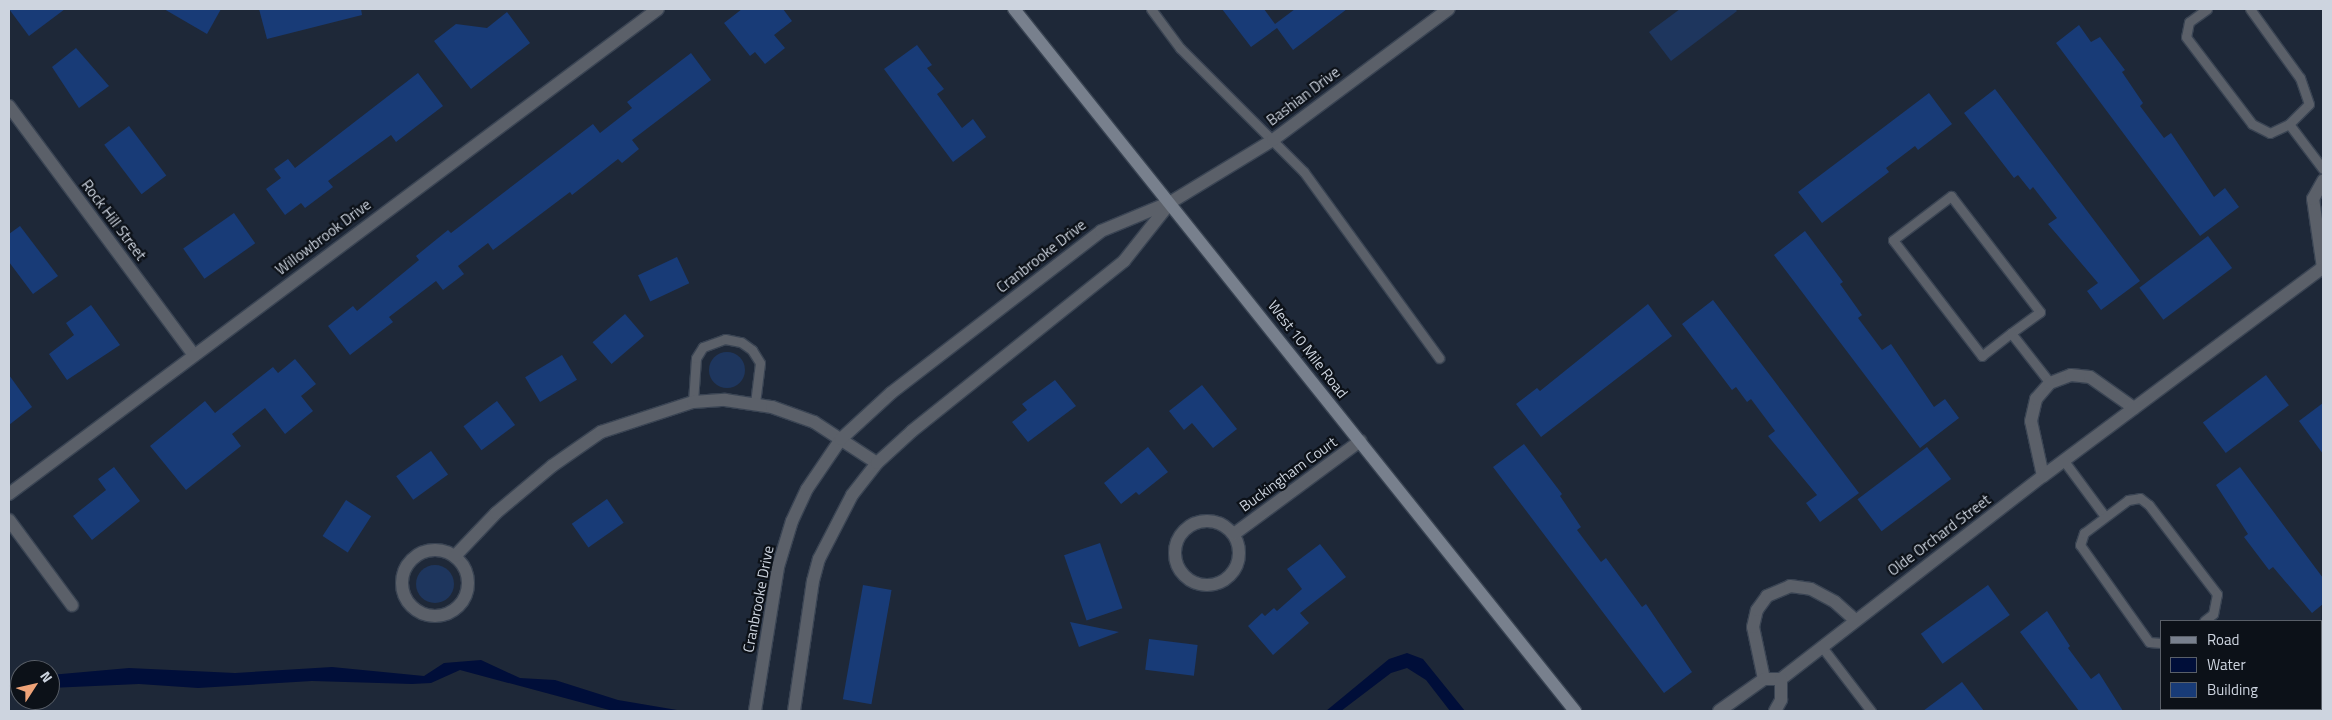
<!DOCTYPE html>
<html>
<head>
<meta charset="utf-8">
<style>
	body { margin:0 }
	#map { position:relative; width:2332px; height:720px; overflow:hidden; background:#1e2838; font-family:"Titillium Web",sans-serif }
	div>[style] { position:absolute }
	.green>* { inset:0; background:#1e365e }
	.round { border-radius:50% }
	.water>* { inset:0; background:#000e39 }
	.building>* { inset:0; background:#183b77; transform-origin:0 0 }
	.roads { filter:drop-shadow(1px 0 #3a4453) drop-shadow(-1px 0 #3a4453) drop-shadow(0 1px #3a4453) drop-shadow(0 -1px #3a4453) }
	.lane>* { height:9px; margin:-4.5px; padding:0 4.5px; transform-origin:4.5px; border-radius:4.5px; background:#5b6069 }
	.street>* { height:12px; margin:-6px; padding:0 6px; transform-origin:6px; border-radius:6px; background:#5b6069 }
	.street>.ring { margin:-6px; padding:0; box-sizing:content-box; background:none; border:12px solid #5b6069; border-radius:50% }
	.secondary>* { height:12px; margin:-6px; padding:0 6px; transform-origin:6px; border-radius:6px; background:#78808d }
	span { translate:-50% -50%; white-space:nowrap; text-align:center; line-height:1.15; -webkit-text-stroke:4.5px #0c1118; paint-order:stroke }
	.street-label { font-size:15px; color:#cdd4df }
	.frame { position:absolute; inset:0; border:10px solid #cdd4df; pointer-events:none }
	.legend { position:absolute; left:2160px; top:620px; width:162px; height:90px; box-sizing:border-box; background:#0c1118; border:1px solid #595f68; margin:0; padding:6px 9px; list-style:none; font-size:15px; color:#cdd4df }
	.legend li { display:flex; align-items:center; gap:10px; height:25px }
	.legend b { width:25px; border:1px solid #595f68 }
	.north { position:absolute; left:10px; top:660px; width:50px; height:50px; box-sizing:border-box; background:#0c1118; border:1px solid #595f68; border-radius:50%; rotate:55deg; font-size:14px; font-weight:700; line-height:20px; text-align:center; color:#cdd4df }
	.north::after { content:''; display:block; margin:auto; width:18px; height:22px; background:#efa378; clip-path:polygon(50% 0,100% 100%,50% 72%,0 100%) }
</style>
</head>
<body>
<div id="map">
	<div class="green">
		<div style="clip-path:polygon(1680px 9px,1735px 9px,1737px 11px,1671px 61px,1649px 32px)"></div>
		<div class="round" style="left:709px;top:352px;width:36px;height:36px"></div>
		<div class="round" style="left:416px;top:565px;width:38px;height:38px"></div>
	</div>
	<div class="water">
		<div style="clip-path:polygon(1407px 653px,1423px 659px,1465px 711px,1450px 711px,1426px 680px,1407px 668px,1391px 673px,1341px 711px,1326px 711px,1389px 659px)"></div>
		<div style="clip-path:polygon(481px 660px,520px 678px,555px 680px,618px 700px,683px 711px,613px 711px,460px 670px,431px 683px,412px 684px,312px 681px,198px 688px,139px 684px,50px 688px,50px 675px,129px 668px,235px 673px,332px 667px,424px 676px,444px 663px)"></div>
	</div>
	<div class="building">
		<div style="clip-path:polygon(9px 9px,65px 9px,29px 36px)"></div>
		<div style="clip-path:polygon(164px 9px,221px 9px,207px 34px)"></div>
		<div style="clip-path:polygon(259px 9px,361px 9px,362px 15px,267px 39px)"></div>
		<div style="clip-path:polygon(742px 9px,783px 9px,792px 21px,774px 35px,785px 48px,765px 64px,755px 52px,750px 56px,724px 23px)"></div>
		<div style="clip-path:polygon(1222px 9px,1264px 9px,1275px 24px,1295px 9px,1347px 9px,1293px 50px,1277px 28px,1251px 47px)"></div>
		<div style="clip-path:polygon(507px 12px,530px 43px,471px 89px,434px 41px,456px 24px,487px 28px)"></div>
		<div style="clip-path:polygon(2079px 25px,2091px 42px,2100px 37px,2125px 70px,2122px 72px,2143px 103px,2140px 106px,2164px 138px,2171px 133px,2214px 197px,2225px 188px,2239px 207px,2200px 236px,2056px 43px)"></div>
		<div style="clip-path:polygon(917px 45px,932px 65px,927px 68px,944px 89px,937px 94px,962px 128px,973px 119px,986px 137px,953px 162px,884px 69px)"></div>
		<div style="clip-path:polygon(76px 48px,109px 86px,79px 108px,52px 67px)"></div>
		<div style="clip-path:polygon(691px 53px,711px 80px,632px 140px,639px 149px,622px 163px,618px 159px,572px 195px,570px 192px,493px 250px,488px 243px,458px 266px,464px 274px,443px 290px,436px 281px,389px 317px,393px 322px,350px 355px,328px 326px,353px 306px,357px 311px,419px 260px,416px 256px,448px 230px,451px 233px,593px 124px,600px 133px,632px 108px,627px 102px)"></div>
		<div style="clip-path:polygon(418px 73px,443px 106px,396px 142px,391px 135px,328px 181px,333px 187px,305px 208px,301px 203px,285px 215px,266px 189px,281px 178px,274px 169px,288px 159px,295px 168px)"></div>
		<div style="clip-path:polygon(1995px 89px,2140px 281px,2101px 310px,2087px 291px,2098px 283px,2048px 224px,2057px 218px,2033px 187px,2030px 190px,2018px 175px,2014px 178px,1964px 113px)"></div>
		<div style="clip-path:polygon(1929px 93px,1952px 124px,1918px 150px,1915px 146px,1886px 168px,1889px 172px,1822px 223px,1798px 192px)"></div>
		<div style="left:129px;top:126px;width:62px;height:31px;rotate:53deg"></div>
		<div style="left:234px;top:213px;width:37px;height:62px;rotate:55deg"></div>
		<div style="clip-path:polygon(20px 226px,58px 276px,33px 294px,9px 262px,9px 234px)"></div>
		<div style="clip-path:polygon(1805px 231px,1843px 282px,1840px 284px,1862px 315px,1858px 318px,1882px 350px,1891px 344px,1934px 407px,1945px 399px,1959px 418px,1920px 448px,1774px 255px)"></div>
		<div style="left:2208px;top:236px;width:40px;height:86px;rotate:53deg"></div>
		<div style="left:677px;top:257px;width:29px;height:43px;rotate:65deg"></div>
		<div style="clip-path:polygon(1713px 300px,1859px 493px,1820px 522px,1806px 503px,1817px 495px,1768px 436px,1775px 431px,1751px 399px,1747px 402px,1736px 387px,1732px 390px,1682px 324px)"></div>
		<div style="clip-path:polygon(1648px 304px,1672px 336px,1541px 437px,1516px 404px,1537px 388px,1540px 391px)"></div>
		<div style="clip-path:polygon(91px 305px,120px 345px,67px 380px,49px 354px,74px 335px,66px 323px)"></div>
		<div style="left:625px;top:314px;width:29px;height:43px;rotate:49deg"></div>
		<div style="left:562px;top:355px;width:29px;height:43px;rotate:59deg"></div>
		<div style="clip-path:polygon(295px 359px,316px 384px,301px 396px,313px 411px,285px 434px,265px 408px,232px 434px,241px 446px,186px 490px,150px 446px,205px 401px,215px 413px,273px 367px,278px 373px)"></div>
		<div style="clip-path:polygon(9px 375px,32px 407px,9px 425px)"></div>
		<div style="left:2266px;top:375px;width:38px;height:79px;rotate:53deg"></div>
		<div style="clip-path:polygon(1055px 380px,1076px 406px,1028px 442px,1012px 422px,1027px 410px,1022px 404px)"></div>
		<div style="clip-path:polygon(1202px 385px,1237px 429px,1213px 448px,1192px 423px,1184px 430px,1169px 411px)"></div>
		<div style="left:497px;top:401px;width:30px;height:42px;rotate:53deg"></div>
		<div style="clip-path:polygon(2323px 403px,2323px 454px,2299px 421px)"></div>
		<div style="clip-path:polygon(1524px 444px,1562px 494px,1560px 496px,1581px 527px,1577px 530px,1601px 562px,1606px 558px,1642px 607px,1646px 604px,1692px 672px,1664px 693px,1493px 467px)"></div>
		<div style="clip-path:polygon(1148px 447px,1168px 472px,1139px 495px,1136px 492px,1121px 504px,1104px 483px)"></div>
		<div style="left:1927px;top:447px;width:40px;height:87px;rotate:53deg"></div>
		<div style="left:431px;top:451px;width:29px;height:43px;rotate:54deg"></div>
		<div style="clip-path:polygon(114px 467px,140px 501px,92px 540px,73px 516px,106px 490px,98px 479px)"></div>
		<div style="clip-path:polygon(2240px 467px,2323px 578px,2323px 604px,2312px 613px,2273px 567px,2269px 570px,2244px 537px,2248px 534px,2216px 485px)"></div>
		<div style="left:607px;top:499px;width:29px;height:43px;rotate:55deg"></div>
		<div style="left:346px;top:500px;width:30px;height:43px;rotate:33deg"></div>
		<div style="left:1100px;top:543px;width:69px;height:38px;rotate:71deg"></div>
		<div style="clip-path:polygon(1320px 544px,1346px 577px,1300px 613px,1309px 623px,1273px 655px,1248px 626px,1262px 613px,1265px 616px,1274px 608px,1277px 611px,1302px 589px,1287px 569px)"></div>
		<div style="left:863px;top:585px;width:29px;height:116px;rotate:10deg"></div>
		<div style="left:1988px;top:585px;width:37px;height:83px;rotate:54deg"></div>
		<div style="clip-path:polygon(2047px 611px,2070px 646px,2068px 648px,2091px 679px,2099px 673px,2123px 711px,2079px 711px,2020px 632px)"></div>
		<div style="clip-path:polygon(1070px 622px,1119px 632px,1079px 647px)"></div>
		<div style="left:1149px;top:639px;width:49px;height:31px;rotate:7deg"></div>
		<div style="clip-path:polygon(1962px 682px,1984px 711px,1923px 711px)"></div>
	</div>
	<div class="roads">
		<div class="lane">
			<div style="left:1151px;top:9px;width:49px;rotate:53.4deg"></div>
			<div style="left:1180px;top:48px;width:175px;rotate:45deg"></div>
			<div style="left:1304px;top:172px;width:230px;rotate:54deg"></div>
			<div style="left:2207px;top:9px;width:22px;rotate:144deg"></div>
			<div style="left:2189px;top:22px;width:15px;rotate:101deg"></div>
			<div style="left:2186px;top:37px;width:109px;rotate:52.8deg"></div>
			<div style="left:2252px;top:124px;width:20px;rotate:27deg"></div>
			<div style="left:2270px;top:133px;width:21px;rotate:-25deg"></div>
			<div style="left:2289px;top:124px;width:28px;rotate:-45deg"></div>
			<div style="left:2309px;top:104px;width:28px;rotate:-109deg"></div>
			<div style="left:2300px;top:78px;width:85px;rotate:-125.9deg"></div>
			<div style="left:2289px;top:124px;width:56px;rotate:52.9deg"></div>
			<div style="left:2011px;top:333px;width:37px;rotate:142deg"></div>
			<div style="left:1982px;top:356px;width:146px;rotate:-127.5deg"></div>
			<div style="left:1893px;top:240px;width:73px;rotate:-37.2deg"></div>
			<div style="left:1951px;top:196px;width:146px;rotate:52.5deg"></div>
			<div style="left:2040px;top:312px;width:36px;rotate:144deg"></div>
			<div style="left:2011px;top:333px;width:63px;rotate:52deg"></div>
			<div style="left:693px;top:402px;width:44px;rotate:-86.1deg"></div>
			<div style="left:696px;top:358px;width:13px;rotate:-58deg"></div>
			<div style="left:703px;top:347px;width:23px;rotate:-20deg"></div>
			<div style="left:725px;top:339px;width:16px;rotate:11deg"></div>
			<div style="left:741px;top:342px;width:14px;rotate:36deg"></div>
			<div style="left:752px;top:350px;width:15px;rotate:58deg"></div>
			<div style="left:760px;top:363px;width:40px;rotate:97.1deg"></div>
			<div style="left:2064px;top:461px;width:67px;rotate:53.5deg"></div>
			<div style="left:2161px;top:643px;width:12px;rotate:-175deg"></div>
			<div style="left:2149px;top:642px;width:119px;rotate:-125.4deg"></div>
			<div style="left:2080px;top:545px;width:13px;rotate:-72deg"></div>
			<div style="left:2084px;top:533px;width:55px;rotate:-36.9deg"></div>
			<div style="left:2128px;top:500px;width:12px;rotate:-9deg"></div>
			<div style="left:2140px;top:498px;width:11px;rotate:38deg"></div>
			<div style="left:2149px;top:505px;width:112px;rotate:52.6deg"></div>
			<div style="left:2217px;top:594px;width:20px;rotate:101deg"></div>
			<div style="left:2213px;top:614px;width:11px;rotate:142deg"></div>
			<div style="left:1822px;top:647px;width:81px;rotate:52.6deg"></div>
		</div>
		<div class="street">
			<div style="left:9px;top:106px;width:309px;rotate:53.4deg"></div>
			<div style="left:2323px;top:268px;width:70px;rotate:-98.2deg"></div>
			<div style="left:2313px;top:199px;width:21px;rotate:-61deg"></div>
			<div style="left:2043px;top:476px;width:56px;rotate:-102.3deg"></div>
			<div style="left:2031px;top:421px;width:23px;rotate:-77deg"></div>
			<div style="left:2036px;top:399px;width:21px;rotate:-49deg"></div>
			<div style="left:2050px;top:383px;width:22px;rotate:-21deg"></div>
			<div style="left:2071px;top:375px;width:19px;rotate:6deg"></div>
			<div style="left:2090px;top:377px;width:54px;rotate:35.2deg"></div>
			<div style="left:9px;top:494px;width:810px;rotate:-36.77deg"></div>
			<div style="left:9px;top:520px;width:106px;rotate:53.5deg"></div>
			<div class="ring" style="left:1175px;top:521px;width:52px;height:52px"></div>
			<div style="left:1234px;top:534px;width:157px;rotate:-36.4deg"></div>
			<div class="ring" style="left:402px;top:550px;width:54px;height:54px"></div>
			<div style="left:455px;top:556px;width:59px;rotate:-46.4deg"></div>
			<div style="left:496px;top:513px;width:73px;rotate:-40deg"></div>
			<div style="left:552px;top:466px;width:60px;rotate:-34.8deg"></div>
			<div style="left:601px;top:432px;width:97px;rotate:-18.1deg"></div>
			<div style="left:693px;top:402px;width:32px;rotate:-4deg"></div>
			<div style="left:725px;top:400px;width:48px;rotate:8.5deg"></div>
			<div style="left:772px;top:407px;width:45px;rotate:19.7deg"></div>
			<div style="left:814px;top:422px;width:75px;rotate:33.1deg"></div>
			<div style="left:1764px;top:679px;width:53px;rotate:-101.9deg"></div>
			<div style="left:1753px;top:627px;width:17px;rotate:-77deg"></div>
			<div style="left:1757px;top:610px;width:17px;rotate:-54deg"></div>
			<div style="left:1767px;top:596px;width:25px;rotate:-23deg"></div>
			<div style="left:1790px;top:586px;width:21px;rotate:8deg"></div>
			<div style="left:1811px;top:589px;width:27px;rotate:28deg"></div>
			<div style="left:1835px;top:602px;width:27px;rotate:42deg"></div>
			<div style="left:755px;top:711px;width:146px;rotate:-80.9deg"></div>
			<div style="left:778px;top:567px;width:48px;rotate:-73.1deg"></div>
			<div style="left:792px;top:521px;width:35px;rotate:-65deg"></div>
			<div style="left:807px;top:489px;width:60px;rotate:-55.8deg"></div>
			<div style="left:841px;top:439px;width:68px;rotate:-42.6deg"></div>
			<div style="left:891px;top:393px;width:265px;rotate:-37.6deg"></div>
			<div style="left:1101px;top:231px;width:76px;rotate:-22.5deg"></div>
			<div style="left:1171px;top:202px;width:119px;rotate:-31.3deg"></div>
			<div style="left:1273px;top:140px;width:219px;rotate:-36.7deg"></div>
			<div style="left:794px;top:711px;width:131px;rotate:-81.7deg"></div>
			<div style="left:813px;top:581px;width:23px;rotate:-75deg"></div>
			<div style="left:819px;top:559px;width:72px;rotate:-62.7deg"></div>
			<div style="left:852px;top:495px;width:41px;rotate:-52deg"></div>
			<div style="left:877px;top:463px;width:47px;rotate:-42.4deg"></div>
			<div style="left:912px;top:431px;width:272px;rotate:-38.7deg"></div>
			<div style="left:1124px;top:261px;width:74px;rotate:-51.6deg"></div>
			<div style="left:1719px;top:711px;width:55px;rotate:-35.4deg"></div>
			<div style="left:1764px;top:679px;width:17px"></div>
			<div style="left:1781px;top:679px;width:331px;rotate:-37.8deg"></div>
			<div style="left:2043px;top:476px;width:349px;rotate:-36.7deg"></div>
			<div style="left:1775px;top:711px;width:13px;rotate:-61deg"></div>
			<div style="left:1781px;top:700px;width:21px;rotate:-90deg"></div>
		</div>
		<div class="secondary">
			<div style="left:1014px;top:9px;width:899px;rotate:51.37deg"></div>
		</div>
	</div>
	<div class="street-label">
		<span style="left:1303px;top:96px;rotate:-37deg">Bashian Drive</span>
		<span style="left:114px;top:220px;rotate:53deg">Rock Hill Street</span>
		<span style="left:323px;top:237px;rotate:-37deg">Willowbrook Drive</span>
		<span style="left:1041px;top:256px;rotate:-38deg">Cranbrooke Drive</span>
		<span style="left:1308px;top:349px;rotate:52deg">West 10 Mile Road</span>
		<span style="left:1288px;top:474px;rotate:-36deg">Buckingham Court</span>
		<span style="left:1939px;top:535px;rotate:-37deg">Olde Orchard Street</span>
		<span style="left:758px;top:599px;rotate:-79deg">Cranbrooke Drive</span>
	</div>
	<div class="frame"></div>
	<ul class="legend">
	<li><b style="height:6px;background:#78808d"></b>Road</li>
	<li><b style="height:14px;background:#000e39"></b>Water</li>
	<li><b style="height:14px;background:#183b77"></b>Building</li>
	</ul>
	<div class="north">N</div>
</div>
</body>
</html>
